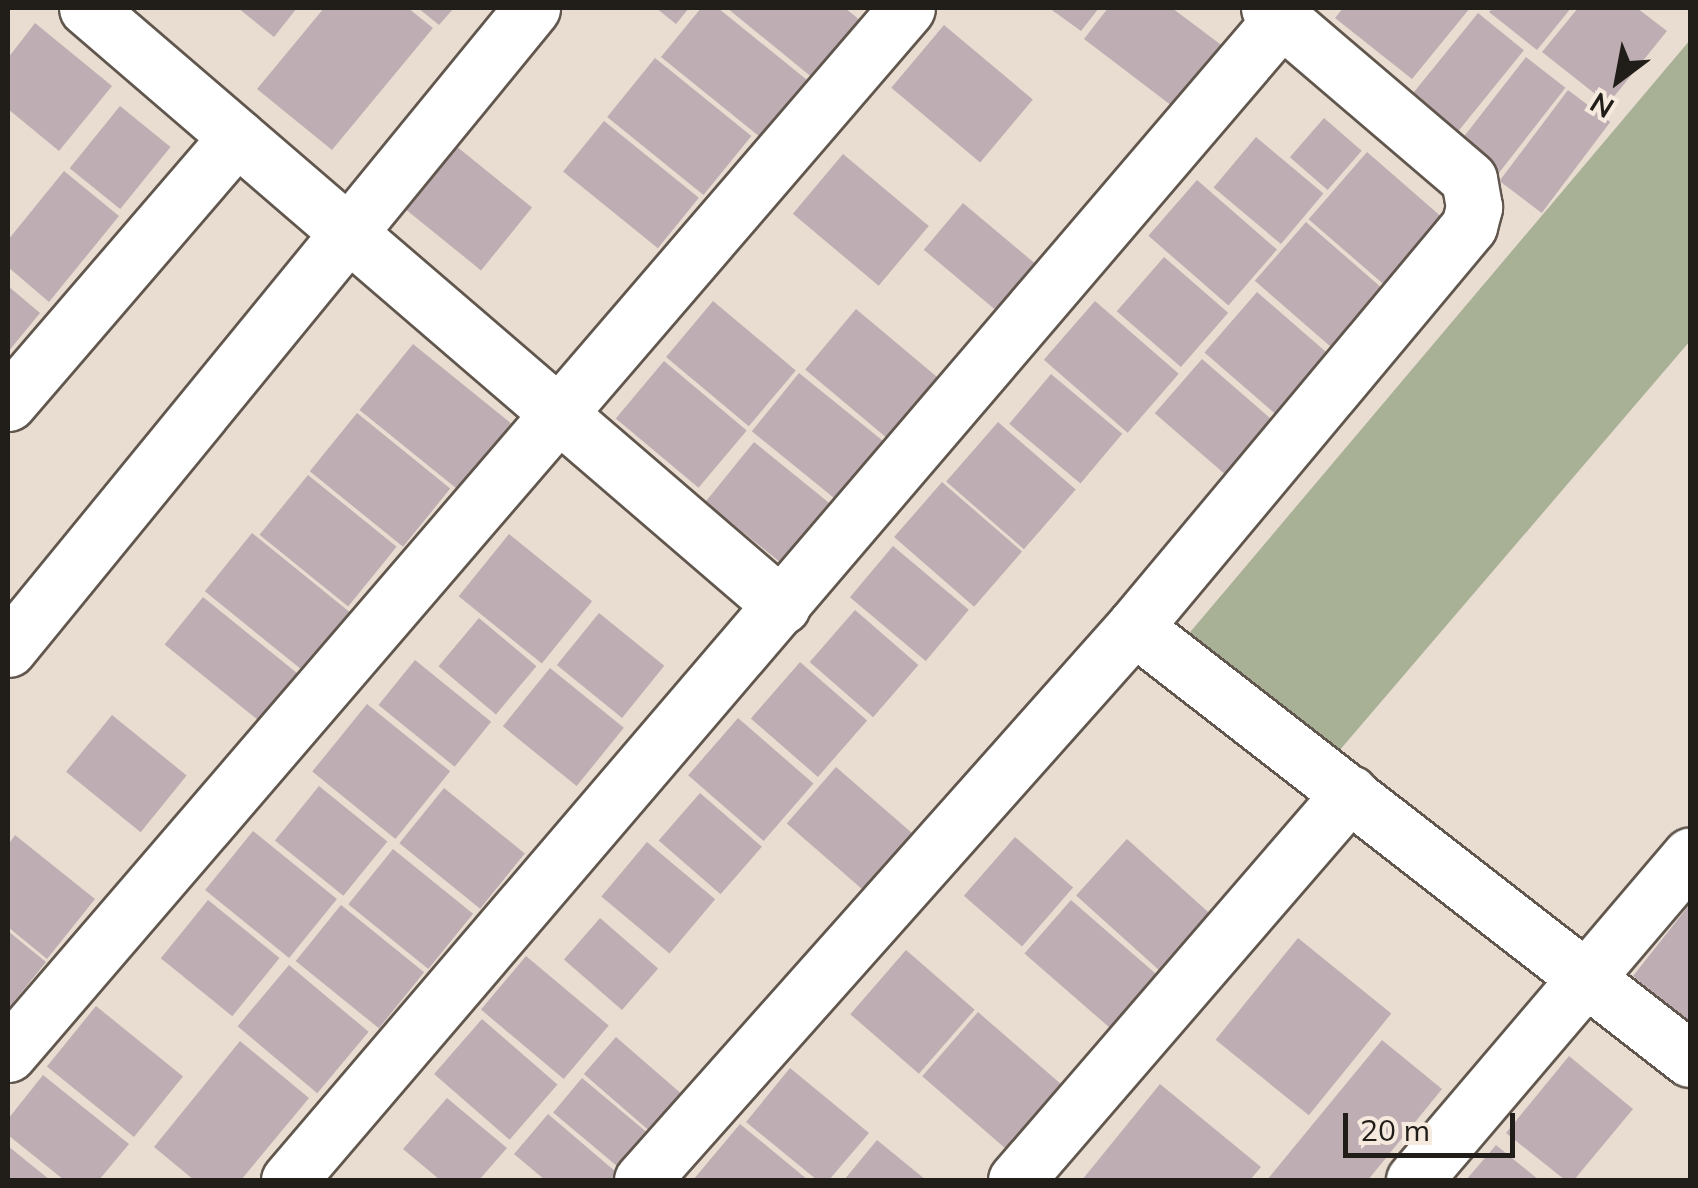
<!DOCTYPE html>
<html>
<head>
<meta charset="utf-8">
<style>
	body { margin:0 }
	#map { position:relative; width:1698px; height:1188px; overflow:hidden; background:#e9ddd1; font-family:Mulish,sans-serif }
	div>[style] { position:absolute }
	.green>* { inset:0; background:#a8b195 }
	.building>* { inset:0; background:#beaeb3; transform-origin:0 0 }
	.roads { filter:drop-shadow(2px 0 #61574e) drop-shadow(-2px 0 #61574e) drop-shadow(0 2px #61574e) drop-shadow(0 -2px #61574e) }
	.minor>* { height:55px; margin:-27.5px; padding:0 27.5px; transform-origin:27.5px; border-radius:27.5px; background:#fff }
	span { translate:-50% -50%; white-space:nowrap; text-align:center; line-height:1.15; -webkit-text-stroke:8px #f6eade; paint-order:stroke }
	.frame { position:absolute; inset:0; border:10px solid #211d19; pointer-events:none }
	.north { position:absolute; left:1568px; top:30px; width:100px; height:100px; -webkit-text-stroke:8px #f6eade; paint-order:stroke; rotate:212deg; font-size:28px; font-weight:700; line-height:40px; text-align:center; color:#211d19 }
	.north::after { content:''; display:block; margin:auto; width:35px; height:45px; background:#211d19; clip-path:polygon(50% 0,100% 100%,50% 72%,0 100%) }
	.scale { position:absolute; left:1343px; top:1113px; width:172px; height:45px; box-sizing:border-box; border:5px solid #211d19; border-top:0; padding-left:12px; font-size:30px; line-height:35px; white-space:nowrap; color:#211d19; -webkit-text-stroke:8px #f6eade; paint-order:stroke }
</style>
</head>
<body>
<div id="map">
	<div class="green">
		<div style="clip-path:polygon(1690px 40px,1690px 341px,1339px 751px,1186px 637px)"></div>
	</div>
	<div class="building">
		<div style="clip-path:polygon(238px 8px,297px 8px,274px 37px)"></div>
		<div style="clip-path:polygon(324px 8px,408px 8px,433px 28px,332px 150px,257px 89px)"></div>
		<div style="clip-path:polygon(418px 8px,454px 8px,439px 25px)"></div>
		<div style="clip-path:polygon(656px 8px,689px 8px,676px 24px)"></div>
		<div style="clip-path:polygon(701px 8px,718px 8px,807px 80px,760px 137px,661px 57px)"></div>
		<div style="clip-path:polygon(727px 8px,845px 8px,861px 21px,814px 79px)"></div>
		<div style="clip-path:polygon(1049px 8px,1099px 8px,1081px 31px)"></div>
		<div style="clip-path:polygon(1108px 8px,1172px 8px,1224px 47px,1176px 109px,1084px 39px)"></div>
		<div style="clip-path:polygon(1343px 8px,1470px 8px,1412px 79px,1335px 18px)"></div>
		<div style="clip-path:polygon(1493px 8px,1571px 8px,1537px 50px,1489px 12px)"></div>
		<div style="clip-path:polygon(1578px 8px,1637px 8px,1667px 31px,1608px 104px,1542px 52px)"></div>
		<div style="left:1478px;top:13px;width:59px;height:112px;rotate:39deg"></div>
		<div style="clip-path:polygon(35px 23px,112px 86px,59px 151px,8px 109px,8px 58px)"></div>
		<div style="left:944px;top:25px;width:116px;height:82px;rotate:40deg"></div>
		<div style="left:1526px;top:57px;width:50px;height:109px;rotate:38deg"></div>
		<div style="left:655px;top:58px;width:124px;height:76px;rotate:39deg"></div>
		<div style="left:1568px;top:90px;width:53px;height:114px;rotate:37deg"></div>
		<div style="left:120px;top:106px;width:65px;height:80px;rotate:39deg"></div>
		<div style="left:1324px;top:118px;width:50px;height:52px;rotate:41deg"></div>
		<div style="left:604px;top:121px;width:122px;height:65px;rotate:39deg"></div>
		<div style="left:445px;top:137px;width:112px;height:81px;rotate:39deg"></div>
		<div style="left:1256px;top:137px;width:88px;height:66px;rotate:40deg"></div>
		<div style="left:1367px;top:152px;width:107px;height:89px;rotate:41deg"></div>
		<div style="left:843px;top:154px;width:112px;height:78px;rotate:40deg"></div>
		<div style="clip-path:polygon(64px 171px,119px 216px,49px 302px,8px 267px,8px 240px)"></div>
		<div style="left:1197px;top:180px;width:106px;height:74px;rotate:41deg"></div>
		<div style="left:963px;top:203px;width:94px;height:61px;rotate:40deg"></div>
		<div style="left:1306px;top:222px;width:107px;height:78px;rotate:41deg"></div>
		<div style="left:1164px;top:257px;width:85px;height:72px;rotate:41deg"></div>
		<div style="clip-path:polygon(8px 286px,40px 313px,8px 352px)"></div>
		<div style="left:1257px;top:292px;width:100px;height:80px;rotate:41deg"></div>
		<div style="left:713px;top:301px;width:108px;height:73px;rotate:40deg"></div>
		<div style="left:1095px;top:301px;width:111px;height:78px;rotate:41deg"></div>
		<div style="left:856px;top:309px;width:107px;height:79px;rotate:40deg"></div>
		<div style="left:413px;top:344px;width:126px;height:85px;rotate:39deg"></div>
		<div style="left:1202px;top:359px;width:101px;height:72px;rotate:41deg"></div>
		<div style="left:664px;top:361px;width:108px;height:75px;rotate:40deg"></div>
		<div style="left:799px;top:373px;width:109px;height:75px;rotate:39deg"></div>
		<div style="left:1051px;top:374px;width:93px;height:65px;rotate:40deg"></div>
		<div style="left:357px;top:413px;width:120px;height:75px;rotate:39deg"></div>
		<div style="left:998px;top:422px;width:103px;height:79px;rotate:41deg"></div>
		<div style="left:754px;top:442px;width:98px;height:77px;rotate:39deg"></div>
		<div style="left:308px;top:475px;width:114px;height:77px;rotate:39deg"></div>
		<div style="left:942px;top:482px;width:106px;height:73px;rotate:41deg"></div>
		<div style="left:252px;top:533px;width:126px;height:75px;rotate:39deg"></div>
		<div style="left:509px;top:534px;width:107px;height:80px;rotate:39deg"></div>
		<div style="left:893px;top:546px;width:99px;height:67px;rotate:40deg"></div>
		<div style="left:203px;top:597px;width:124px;height:61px;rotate:39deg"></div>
		<div style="left:855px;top:610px;width:84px;height:69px;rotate:41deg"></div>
		<div style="left:599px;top:613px;width:84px;height:67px;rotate:39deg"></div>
		<div style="left:479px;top:618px;width:75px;height:63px;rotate:40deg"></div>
		<div style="left:415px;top:660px;width:98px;height:58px;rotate:39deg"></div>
		<div style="left:800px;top:662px;width:89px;height:75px;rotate:41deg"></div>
		<div style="left:550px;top:668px;width:95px;height:75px;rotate:39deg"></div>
		<div style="left:367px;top:704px;width:107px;height:87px;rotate:39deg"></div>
		<div style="left:112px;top:715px;width:96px;height:73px;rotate:39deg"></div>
		<div style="left:738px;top:718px;width:100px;height:76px;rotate:41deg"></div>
		<div style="left:836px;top:767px;width:106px;height:75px;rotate:41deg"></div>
		<div style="left:319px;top:786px;width:88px;height:70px;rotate:39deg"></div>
		<div style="left:444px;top:788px;width:104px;height:71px;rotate:39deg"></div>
		<div style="left:700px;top:793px;width:82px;height:63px;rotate:41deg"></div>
		<div style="left:253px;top:831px;width:108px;height:76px;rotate:39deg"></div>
		<div style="clip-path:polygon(15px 835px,95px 899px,47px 959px,8px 927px,8px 845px)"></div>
		<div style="left:1015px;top:837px;width:77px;height:78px;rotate:41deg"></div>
		<div style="left:1127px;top:839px;width:117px;height:76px;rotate:42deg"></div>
		<div style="left:647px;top:842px;width:89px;height:71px;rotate:40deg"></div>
		<div style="left:393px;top:849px;width:103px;height:71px;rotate:39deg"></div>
		<div style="left:208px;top:900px;width:92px;height:75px;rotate:39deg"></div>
		<div style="left:1071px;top:900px;width:118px;height:71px;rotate:41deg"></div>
		<div style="clip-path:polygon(1690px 904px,1690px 1022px,1633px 976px)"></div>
		<div style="left:341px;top:905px;width:107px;height:72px;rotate:39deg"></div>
		<div style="left:600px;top:918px;width:77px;height:55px;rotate:41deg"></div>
		<div style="clip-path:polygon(8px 931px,46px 962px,8px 1009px)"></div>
		<div style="left:1298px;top:938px;width:120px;height:131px;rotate:39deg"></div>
		<div style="left:906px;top:950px;width:91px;height:85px;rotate:41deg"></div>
		<div style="left:526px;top:956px;width:108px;height:70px;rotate:40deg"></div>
		<div style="left:289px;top:965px;width:104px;height:80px;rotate:40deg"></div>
		<div style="left:96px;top:1006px;width:112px;height:78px;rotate:39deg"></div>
		<div style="left:978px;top:1012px;width:111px;height:85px;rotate:41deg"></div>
		<div style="left:482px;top:1019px;width:100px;height:73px;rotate:41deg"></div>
		<div style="left:616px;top:1037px;width:100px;height:49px;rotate:41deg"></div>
		<div style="clip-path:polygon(1382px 1040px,1442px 1089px,1368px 1180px,1267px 1180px)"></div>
		<div style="clip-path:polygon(240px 1041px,309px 1098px,241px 1180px,194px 1180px,154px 1147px)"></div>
		<div style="clip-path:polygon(1569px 1056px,1633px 1109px,1574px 1180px,1565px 1180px,1506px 1133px)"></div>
		<div style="clip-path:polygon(790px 1068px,869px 1133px,829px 1180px,817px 1180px,746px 1122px)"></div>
		<div style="clip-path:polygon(43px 1075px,129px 1144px,99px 1180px,64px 1180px,8px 1135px,8px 1119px)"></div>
		<div style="left:582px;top:1078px;width:97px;height:45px;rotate:40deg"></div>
		<div style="clip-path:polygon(1160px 1084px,1261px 1167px,1250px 1180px,1082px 1180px)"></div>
		<div style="clip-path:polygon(447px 1098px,507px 1148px,479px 1180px,440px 1180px,403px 1149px)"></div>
		<div style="clip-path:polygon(548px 1114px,623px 1178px,621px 1180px,545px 1180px,514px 1154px)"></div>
		<div style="clip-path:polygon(740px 1124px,808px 1180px,693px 1180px)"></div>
		<div style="clip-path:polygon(877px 1140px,926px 1180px,844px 1180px)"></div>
		<div style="clip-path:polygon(1496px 1145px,1539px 1180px,1466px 1180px)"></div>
		<div style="clip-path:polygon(8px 1146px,50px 1180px,8px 1180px)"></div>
	</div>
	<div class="roads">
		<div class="minor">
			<div style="left:87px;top:8px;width:917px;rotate:40.71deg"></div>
			<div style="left:8px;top:403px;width:351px;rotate:-49.3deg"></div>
			<div style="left:1134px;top:627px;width:704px;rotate:37.85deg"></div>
			<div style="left:8px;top:649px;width:828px;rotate:-50.73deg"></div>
			<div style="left:8px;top:1054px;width:1379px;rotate:-49.32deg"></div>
			<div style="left:289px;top:1180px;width:1528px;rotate:-49.48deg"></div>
			<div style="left:642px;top:1180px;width:740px;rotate:-48.34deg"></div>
			<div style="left:1134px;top:627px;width:523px;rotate:-50.12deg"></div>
			<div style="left:1469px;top:226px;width:20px;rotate:-75deg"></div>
			<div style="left:1474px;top:207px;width:28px;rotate:-100deg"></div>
			<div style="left:1469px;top:179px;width:263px;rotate:-139.5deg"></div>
			<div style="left:1016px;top:1180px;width:511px;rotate:-49.2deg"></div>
			<div style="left:1414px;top:1180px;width:426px;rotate:-49.6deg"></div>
		</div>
	</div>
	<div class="frame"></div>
	<div class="north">N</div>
	<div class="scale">20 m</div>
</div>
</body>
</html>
